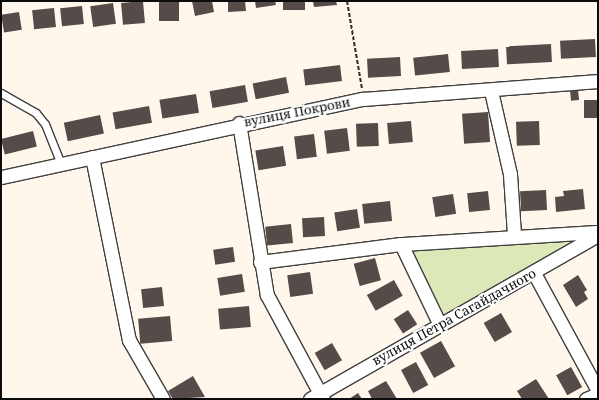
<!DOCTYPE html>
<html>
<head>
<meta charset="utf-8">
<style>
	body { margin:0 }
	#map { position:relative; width:599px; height:400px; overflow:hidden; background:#fff7ec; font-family:"Noto Serif",serif }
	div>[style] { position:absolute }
	.green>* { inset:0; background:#dce8b7 }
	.building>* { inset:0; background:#554b49; transform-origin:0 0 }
	.path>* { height:2px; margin-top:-1px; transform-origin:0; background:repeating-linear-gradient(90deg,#2e2e2e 0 4px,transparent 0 6px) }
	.roads { filter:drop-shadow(1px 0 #3f3f3f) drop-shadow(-1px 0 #3f3f3f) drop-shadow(0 1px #3f3f3f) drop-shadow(0 -1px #3f3f3f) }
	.service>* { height:7px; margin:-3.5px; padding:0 3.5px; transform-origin:3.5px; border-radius:3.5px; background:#fff }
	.minor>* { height:13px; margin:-6.5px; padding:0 6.5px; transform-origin:6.5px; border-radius:6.5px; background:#fff }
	span { translate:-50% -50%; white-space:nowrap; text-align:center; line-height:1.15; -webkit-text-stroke:4px #fff; paint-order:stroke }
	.street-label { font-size:13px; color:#0c0c0c }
	.frame { position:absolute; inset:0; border:2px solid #0c0c0c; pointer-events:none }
</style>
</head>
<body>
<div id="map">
	<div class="green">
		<div style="clip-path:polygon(598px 233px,441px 321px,401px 244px)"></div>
	</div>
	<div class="building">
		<div style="left:143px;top:1px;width:22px;height:22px;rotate:85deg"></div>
		<div style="left:159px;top:1px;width:20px;height:20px"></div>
		<div style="clip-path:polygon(192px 1px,212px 1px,214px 12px,195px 16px)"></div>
		<div style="clip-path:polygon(228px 1px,245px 1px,246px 11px,228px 12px)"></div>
		<div style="clip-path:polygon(255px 1px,275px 1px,276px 5px,256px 8px)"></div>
		<div style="left:283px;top:1px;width:22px;height:9px"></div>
		<div style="clip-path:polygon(313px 1px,336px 1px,337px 5px,314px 7px)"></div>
		<div style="left:113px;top:3px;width:21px;height:23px;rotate:82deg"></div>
		<div style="left:82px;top:6px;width:18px;height:22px;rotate:84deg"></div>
		<div style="left:54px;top:8px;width:19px;height:22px;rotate:84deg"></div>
		<div style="left:19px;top:12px;width:18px;height:18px;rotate:81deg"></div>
		<div style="left:595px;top:39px;width:18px;height:35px;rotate:87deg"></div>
		<div style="left:551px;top:44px;width:18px;height:45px;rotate:87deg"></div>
		<div style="left:498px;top:49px;width:18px;height:37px;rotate:87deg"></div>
		<div style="left:448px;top:54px;width:18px;height:35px;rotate:84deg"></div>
		<div style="left:400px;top:57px;width:19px;height:33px;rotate:87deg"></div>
		<div style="left:340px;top:65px;width:16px;height:37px;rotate:83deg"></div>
		<div style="left:286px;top:77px;width:16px;height:34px;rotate:79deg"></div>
		<div style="left:245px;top:85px;width:17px;height:36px;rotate:80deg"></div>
		<div style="left:578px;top:90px;width:10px;height:8px;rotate:84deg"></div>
		<div style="left:196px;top:94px;width:19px;height:37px;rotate:81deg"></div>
		<div style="left:598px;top:100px;width:18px;height:14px;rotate:90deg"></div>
		<div style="left:149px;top:106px;width:17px;height:37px;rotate:80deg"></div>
		<div style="left:488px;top:112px;width:30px;height:26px;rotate:86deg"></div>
		<div style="left:100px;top:115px;width:19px;height:37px;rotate:78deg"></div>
		<div style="left:411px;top:121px;width:21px;height:24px;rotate:85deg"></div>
		<div style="left:539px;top:121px;width:24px;height:23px;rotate:88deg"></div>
		<div style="left:378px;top:123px;width:23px;height:22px;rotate:88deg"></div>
		<div style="left:347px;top:128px;width:23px;height:23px;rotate:83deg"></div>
		<div style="left:33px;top:131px;width:16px;height:33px;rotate:76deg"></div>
		<div style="left:314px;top:134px;width:23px;height:20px;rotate:83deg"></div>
		<div style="left:283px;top:146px;width:20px;height:28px;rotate:81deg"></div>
		<div style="clip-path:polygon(583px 189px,585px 209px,556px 212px,555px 197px,564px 196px,563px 191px)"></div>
		<div style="left:546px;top:190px;width:20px;height:26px;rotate:87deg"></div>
		<div style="left:488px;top:191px;width:19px;height:21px;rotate:84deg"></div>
		<div style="left:453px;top:194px;width:20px;height:21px;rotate:81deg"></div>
		<div style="left:390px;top:201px;width:20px;height:28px;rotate:84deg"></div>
		<div style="left:357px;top:209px;width:19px;height:23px;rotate:81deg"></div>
		<div style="left:324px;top:217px;width:19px;height:22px;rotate:87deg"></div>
		<div style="left:291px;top:224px;width:19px;height:26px;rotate:84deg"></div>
		<div style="left:233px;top:247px;width:15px;height:20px;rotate:82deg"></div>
		<div style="left:375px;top:258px;width:23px;height:22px;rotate:75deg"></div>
		<div style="left:310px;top:272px;width:22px;height:23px;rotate:82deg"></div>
		<div style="left:242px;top:274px;width:18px;height:25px;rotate:81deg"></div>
		<div style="clip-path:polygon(578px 275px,587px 290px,584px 292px,588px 299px,576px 307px,563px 285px)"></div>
		<div style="left:394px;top:280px;width:18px;height:31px;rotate:61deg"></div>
		<div style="left:162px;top:287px;width:19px;height:21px;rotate:84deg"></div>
		<div style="left:249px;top:306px;width:21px;height:31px;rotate:85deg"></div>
		<div style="left:408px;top:310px;width:17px;height:17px;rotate:57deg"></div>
		<div style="left:501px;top:313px;width:22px;height:20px;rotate:60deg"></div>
		<div style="left:170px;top:316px;width:25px;height:32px;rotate:85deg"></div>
		<div style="left:441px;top:341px;width:29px;height:24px;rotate:61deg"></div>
		<div style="left:332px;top:343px;width:20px;height:20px;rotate:60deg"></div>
		<div style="left:416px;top:362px;width:26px;height:17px;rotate:62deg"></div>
		<div style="left:571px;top:367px;width:23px;height:17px;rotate:61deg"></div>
		<div style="clip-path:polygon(193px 376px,205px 397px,173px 399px,168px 391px)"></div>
		<div style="clip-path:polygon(536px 379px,549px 399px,522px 399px,517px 391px)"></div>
		<div style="clip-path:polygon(386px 381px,397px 399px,372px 399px,368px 391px)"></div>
		<div style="clip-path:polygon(358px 393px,362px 399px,349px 399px)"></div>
	</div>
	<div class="path">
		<div style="left:347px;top:1px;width:89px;rotate:80.3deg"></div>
	</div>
	<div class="roads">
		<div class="service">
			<div style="left:1px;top:93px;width:40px;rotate:29.7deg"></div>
			<div style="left:36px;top:113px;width:14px;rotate:51deg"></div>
			<div style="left:45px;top:124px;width:43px;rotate:68.2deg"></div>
		</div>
		<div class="minor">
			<div style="left:491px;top:91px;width:85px;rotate:77.1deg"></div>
			<div style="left:510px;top:174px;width:61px;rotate:86.2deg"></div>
			<div style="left:239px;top:123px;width:174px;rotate:80.8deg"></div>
			<div style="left:267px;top:295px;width:118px;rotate:61.7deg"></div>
			<div style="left:92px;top:157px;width:187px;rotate:78.6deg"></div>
			<div style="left:129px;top:340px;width:68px;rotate:60deg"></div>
			<div style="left:1px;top:177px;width:370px;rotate:-12.2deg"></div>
			<div style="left:363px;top:99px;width:236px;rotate:-4.4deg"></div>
			<div style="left:401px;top:244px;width:90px;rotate:64.3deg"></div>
			<div style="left:260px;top:262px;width:142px;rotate:-7.3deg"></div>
			<div style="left:401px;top:244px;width:197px;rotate:-3.5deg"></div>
			<div style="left:534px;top:273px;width:134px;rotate:61.5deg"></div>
			<div style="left:310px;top:399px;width:331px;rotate:-29.7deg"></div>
			<div style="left:586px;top:399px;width:13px;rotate:-23deg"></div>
		</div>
	</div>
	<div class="street-label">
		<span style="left:297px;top:112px;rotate:-11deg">вулиця Покрови</span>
		<span style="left:454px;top:317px;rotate:-29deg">вулиця Петра Сагайдачного</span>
	</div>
	<div class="frame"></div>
</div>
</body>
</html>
